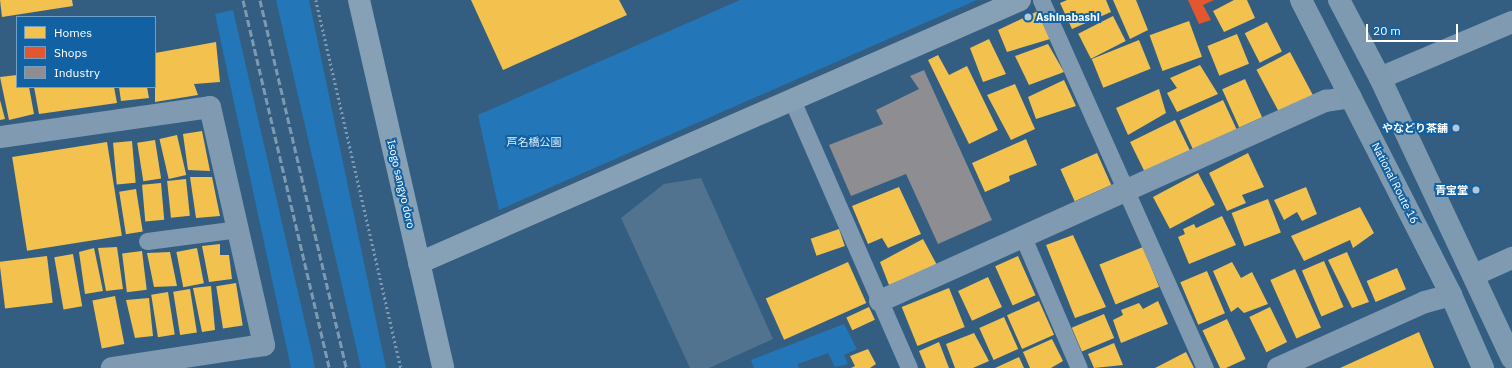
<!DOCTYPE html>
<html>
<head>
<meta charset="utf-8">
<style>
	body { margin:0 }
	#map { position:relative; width:1512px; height:368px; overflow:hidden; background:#335e81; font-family:"IBM Plex Sans","Noto Sans JP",sans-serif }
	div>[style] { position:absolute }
	.green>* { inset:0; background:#2376b7 }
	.homes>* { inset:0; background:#f2c14e; transform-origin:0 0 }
	.shops>* { inset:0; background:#e4572e }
	.industry>* { inset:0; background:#8d8d92 }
	.building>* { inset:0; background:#51738f }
	.path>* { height:2.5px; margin-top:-1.25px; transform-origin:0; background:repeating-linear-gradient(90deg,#7f9ab1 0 2px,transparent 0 5px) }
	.lane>* { height:17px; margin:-8.5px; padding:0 8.5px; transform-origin:8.5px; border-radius:8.5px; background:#7f9ab1 }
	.street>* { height:22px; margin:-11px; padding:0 11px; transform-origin:11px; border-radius:11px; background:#7f9ab1 }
	.secondary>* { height:22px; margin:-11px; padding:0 11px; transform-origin:11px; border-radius:11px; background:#86a0b6 }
	.highway>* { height:22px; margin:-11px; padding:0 11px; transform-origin:11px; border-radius:11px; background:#7e9ab0 }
	.rail>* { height:3px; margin-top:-1.5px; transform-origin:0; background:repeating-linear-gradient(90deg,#7e9ab0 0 7px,transparent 0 10px) }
	.dots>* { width:11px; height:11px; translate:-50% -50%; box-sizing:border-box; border:2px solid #1261a2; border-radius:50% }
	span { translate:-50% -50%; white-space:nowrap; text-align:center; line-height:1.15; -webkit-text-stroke:4px #1261a2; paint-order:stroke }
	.poi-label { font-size:11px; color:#fff; font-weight:700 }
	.left { translate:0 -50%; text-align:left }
	.right { translate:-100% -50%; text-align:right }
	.park-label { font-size:11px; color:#d5ecfe }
	.street-label { font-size:11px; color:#fff }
	.legend { position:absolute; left:16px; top:16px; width:140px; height:72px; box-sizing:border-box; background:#1261a2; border:1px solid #71a0c7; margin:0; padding:5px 7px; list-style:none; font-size:12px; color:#fff }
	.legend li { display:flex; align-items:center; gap:8px; height:20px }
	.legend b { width:20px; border:1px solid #71a0c7 }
	.scale { position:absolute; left:1366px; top:24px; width:92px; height:18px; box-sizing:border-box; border:2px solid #fff; border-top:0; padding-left:5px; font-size:12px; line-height:14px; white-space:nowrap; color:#fff; -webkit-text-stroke:3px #1261a2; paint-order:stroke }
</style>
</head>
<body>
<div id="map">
	<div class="green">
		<div style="clip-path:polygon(276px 0,309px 0,386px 368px,361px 368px)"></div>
		<div style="clip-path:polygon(740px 0,977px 0,499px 210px,478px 115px)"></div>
		<div style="clip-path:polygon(233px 10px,312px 353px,315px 368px,291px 368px,215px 14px)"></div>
		<div style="clip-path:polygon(844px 324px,857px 349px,844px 355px,848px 364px,835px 367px,828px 353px,798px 364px,799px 368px,754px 368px,751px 360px)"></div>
	</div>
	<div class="homes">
		<div style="clip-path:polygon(0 0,72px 0,73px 6px,2px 17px)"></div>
		<div style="clip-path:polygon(471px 0,619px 0,627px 15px,503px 70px)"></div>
		<div style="clip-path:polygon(1067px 0,1106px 0,1111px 12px,1072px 29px,1060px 3px)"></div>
		<div style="clip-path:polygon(1113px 0,1136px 0,1148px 30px,1130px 39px)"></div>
		<div style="clip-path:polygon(1234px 0,1247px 0,1255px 18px,1224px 32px,1213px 11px)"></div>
		<div style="clip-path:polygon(1038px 11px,1050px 39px,1007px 52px,998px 30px)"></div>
		<div style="left:1113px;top:16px;width:28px;height:39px;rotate:63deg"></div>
		<div style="left:1189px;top:21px;width:38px;height:42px;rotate:70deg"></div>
		<div style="left:1267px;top:22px;width:33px;height:25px;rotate:63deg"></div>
		<div style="left:1237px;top:34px;width:32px;height:32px;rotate:68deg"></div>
		<div style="clip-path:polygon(989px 39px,1006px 74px,983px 82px,970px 48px)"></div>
		<div style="left:1139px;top:40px;width:31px;height:51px;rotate:68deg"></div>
		<div style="clip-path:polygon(216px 42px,220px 82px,194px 84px,198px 95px,155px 102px,155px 53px)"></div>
		<div style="clip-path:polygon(1048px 44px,1064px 72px,1029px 85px,1015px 56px)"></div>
		<div style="left:1290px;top:52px;width:51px;height:38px;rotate:62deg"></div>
		<div style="clip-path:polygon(938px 55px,949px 75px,967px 66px,998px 130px,969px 144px,928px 60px)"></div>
		<div style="clip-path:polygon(1200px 65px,1218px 94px,1177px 112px,1167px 93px,1177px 88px,1170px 78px)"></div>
		<div style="clip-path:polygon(17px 75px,17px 87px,29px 87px,34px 114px,9px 120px,0 77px)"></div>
		<div style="left:1245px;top:79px;width:42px;height:25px;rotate:66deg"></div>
		<div style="clip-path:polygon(1064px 80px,1076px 106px,1036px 119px,1028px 97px)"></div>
		<div style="clip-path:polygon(1015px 84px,1035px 129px,1011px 140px,987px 95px)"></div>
		<div style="clip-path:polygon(34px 87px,114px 87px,117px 103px,39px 114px)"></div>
		<div style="clip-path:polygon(119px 87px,147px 87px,149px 98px,121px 101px)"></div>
		<div style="clip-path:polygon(1159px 89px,1166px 113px,1128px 135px,1116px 108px)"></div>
		<div style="clip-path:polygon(0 100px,5px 119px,0 120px)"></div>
		<div style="left:1223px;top:100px;width:33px;height:48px;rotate:65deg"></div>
		<div style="left:1175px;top:120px;width:34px;height:50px;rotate:64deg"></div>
		<div style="clip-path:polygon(202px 131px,210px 171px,188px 170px,183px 134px)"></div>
		<div style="left:177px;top:135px;width:41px;height:18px;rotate:77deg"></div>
		<div style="clip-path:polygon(1026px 139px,1037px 165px,1009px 176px,1010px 181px,985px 192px,972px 163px)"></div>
		<div style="left:155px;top:140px;width:39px;height:18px;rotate:81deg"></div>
		<div style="left:132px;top:141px;width:42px;height:19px;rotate:85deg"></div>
		<div style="left:107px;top:142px;width:95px;height:96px;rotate:81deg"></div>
		<div style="left:1097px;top:153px;width:35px;height:40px;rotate:66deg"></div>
		<div style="clip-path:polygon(1248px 153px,1264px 187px,1242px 195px,1246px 203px,1227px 211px,1209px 173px)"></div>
		<div style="left:1198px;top:173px;width:36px;height:51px;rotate:62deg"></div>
		<div style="clip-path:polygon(190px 177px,212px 177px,220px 216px,196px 218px)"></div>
		<div style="left:186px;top:179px;width:37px;height:19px;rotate:84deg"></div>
		<div style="left:161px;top:183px;width:37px;height:19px;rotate:85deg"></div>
		<div style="clip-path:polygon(899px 187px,921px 234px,888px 248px,882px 238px,868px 244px,852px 206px)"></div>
		<div style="clip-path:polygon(1306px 187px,1317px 214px,1302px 221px,1297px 212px,1284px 220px,1274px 200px)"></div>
		<div style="left:136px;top:189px;width:43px;height:17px;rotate:81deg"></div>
		<div style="left:1268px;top:199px;width:36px;height:39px;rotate:69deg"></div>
		<div style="clip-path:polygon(1360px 207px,1374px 233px,1353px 248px,1350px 240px,1304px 261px,1291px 236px)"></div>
		<div style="clip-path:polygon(1222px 216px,1236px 245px,1189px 264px,1178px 237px,1185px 234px,1183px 229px,1194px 224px,1196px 228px)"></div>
		<div style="left:839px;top:229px;width:18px;height:30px;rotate:71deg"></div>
		<div style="clip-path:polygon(1073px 235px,1106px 307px,1075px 318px,1046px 245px)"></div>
		<div style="clip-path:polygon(923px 239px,937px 265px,889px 285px,880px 262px)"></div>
		<div style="clip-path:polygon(220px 244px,220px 255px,229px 255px,232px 279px,209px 282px,202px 246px)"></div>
		<div style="clip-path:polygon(117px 247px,123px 289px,106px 291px,98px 248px)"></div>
		<div style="left:1143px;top:247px;width:43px;height:47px;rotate:68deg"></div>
		<div style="clip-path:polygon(94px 248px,103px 291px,85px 294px,79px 252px)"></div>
		<div style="left:197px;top:248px;width:36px;height:21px;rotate:79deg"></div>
		<div style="left:142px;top:251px;width:39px;height:20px;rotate:83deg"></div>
		<div style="clip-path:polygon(170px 252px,177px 286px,154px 287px,147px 253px)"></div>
		<div style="clip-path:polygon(1347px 252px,1369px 302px,1352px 308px,1328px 260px)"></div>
		<div style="left:73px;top:254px;width:53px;height:19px;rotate:80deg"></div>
		<div style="left:47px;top:256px;width:47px;height:48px;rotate:83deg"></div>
		<div style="left:1018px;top:256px;width:43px;height:25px;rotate:66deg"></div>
		<div style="left:1324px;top:261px;width:50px;height:24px;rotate:67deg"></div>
		<div style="left:848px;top:262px;width:45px;height:90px;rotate:66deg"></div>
		<div style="clip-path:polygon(1232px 262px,1241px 278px,1252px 272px,1268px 304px,1244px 313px,1238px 307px,1231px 312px,1213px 271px)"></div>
		<div style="left:1397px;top:268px;width:23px;height:33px;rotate:67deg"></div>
		<div style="left:1295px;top:269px;width:64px;height:27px;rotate:66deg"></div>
		<div style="left:1207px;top:271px;width:46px;height:29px;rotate:67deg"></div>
		<div style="left:988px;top:277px;width:33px;height:33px;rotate:65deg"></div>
		<div style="left:236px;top:283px;width:43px;height:20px;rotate:81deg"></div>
		<div style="clip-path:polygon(211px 286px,215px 330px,202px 332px,193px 288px)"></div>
		<div style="left:949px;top:288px;width:42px;height:51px;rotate:68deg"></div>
		<div style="left:190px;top:289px;width:44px;height:17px;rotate:81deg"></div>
		<div style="left:168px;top:292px;width:43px;height:17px;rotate:81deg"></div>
		<div style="left:115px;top:296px;width:49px;height:23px;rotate:79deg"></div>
		<div style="clip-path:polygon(149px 298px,153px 336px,135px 338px,126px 300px)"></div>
		<div style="left:1039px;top:301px;width:37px;height:35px;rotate:66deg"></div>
		<div style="clip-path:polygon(1158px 301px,1168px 324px,1121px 343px,1113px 320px,1123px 315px,1121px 310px,1139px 303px,1143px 309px)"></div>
		<div style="left:869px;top:307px;width:14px;height:25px;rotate:65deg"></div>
		<div style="left:1270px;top:307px;width:39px;height:23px;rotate:64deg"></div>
		<div style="left:1104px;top:314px;width:26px;height:35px;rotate:67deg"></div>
		<div style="left:1004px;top:317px;width:35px;height:27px;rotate:66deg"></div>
		<div style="left:1227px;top:319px;width:44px;height:27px;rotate:65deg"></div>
		<div style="clip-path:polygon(1419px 332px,1434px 368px,1340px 368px)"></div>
		<div style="clip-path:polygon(974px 333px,989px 361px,973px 368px,955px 368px,946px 344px)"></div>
		<div style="clip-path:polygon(1052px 339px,1063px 361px,1051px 368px,1030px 368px,1023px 352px)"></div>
		<div style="clip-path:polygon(939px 342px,949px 368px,926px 368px,919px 351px)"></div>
		<div style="clip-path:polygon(1114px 343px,1123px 365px,1094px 368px,1088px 354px)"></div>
		<div style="clip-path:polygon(868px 349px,876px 364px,870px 368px,851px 368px,855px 366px,850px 356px)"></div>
		<div style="clip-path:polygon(1186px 352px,1194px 368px,1155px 368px)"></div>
		<div style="clip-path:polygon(1019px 357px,1024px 368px,995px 368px)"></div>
	</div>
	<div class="shops">
		<div style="clip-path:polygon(1188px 0,1214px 0,1203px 5px,1211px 20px,1199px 24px)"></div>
	</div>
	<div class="industry">
		<div style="clip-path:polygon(924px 70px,992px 220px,938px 244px,906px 174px,851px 196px,829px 145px,883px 124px,876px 110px,919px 89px,910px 76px)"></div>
	</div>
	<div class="building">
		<div style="clip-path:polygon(701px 178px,773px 339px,709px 368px,690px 368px,621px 218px,664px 184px)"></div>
	</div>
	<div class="path">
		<div style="left:316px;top:0;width:378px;rotate:77deg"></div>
	</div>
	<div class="lane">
		<div style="left:1041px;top:0;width:403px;rotate:66deg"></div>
		<div style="left:792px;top:100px;width:292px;rotate:66.4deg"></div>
		<div style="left:1023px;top:237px;width:142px;rotate:66.9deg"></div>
		<div style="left:147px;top:241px;width:92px;rotate:-7.5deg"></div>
	</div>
	<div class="street">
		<div style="left:1380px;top:78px;width:143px;rotate:-23deg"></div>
		<div style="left:0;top:137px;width:212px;rotate:-8.1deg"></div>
		<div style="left:210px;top:107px;width:244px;rotate:77.2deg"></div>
		<div style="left:264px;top:345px;width:154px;rotate:171.4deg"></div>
		<div style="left:1474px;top:275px;width:42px;rotate:-24.1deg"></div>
		<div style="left:880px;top:301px;width:489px;rotate:-24.2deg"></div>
		<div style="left:1326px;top:101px;width:25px;rotate:-9deg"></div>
		<div style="left:1278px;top:368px;width:161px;rotate:-24.2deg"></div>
		<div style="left:1425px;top:302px;width:27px;rotate:-15deg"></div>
	</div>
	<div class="secondary">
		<div style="left:359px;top:0;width:377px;rotate:77.1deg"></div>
		<div style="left:419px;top:263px;width:656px;rotate:-23.63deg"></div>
	</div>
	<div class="highway">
		<div style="left:1301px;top:0;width:331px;rotate:63deg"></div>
		<div style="left:1451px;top:295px;width:80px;rotate:66.3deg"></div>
		<div style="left:1339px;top:0;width:88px;rotate:62.3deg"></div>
		<div style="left:1380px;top:78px;width:310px;rotate:64.8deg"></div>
	</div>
	<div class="rail">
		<div style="left:243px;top:0;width:378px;rotate:76.8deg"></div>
		<div style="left:260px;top:0;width:378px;rotate:76.8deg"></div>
	</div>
	<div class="dots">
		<div style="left:1028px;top:17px;background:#b8c7d3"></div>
		<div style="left:1456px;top:128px;background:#b8c7d3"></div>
		<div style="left:1476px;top:190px;background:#b8c7d3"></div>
	</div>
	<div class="poi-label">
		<span class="left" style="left:1036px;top:17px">Ashinabashi</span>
		<span class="right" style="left:1448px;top:128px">やなどり茶舗</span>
		<span class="right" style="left:1468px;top:190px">青宝堂</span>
	</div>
	<div class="park-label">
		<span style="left:534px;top:142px">芦名橋公園</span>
	</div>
	<div class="street-label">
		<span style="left:1395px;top:183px;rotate:63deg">National Route 16</span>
		<span style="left:401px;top:184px;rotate:77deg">Isogo sangyo doro</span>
	</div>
	<ul class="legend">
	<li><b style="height:11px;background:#f2c14e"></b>Homes</li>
	<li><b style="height:11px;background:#e4572e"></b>Shops</li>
	<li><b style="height:11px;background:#8d8d92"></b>Industry</li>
	</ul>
	<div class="scale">20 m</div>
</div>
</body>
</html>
